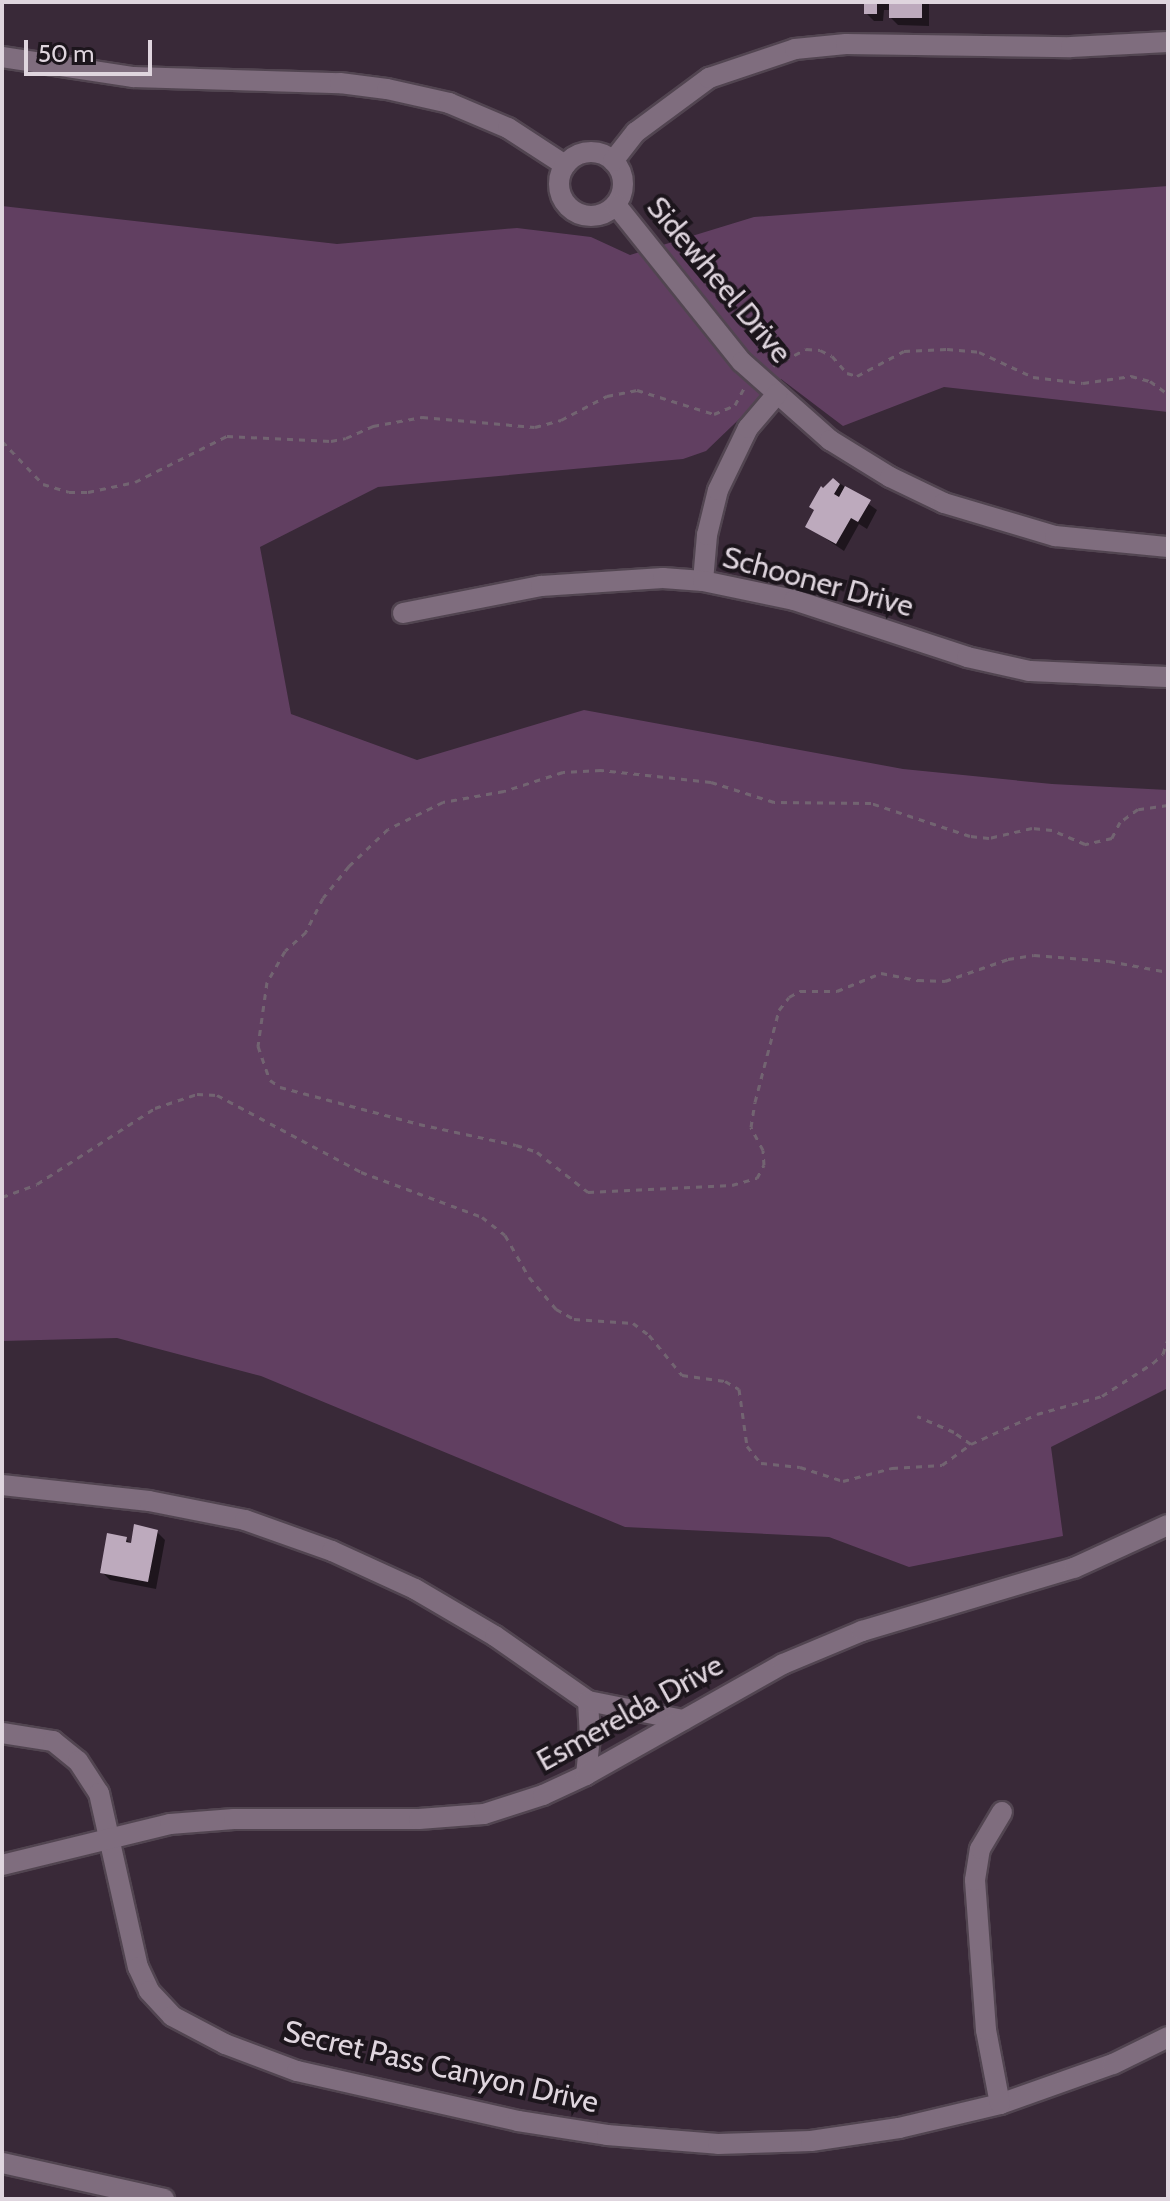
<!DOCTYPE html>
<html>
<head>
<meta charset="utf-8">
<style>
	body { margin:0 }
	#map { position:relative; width:1170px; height:2201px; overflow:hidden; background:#392938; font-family:Cabin,sans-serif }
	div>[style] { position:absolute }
	.green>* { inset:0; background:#613f61 }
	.shadow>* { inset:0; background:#0007 }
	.building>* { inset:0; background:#bdaabd; transform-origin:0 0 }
	.path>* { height:3px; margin-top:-1.5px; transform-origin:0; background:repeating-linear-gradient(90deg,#726471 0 6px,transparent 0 12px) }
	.roads { filter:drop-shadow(2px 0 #524551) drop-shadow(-2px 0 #524551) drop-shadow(0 2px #524551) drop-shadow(0 -2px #524551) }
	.minor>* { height:20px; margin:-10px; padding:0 10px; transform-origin:10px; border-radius:10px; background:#7f6d7e }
	.minor>.ring { margin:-10px; padding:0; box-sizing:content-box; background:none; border:20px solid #7f6d7e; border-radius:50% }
	span { translate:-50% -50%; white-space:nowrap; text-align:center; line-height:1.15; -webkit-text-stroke:8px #1c151c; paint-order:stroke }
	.street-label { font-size:30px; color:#dfd5de }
	.frame { position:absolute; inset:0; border:4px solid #dfd5de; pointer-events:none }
	.scale { position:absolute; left:24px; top:40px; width:128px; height:36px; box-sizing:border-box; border:4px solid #dfd5de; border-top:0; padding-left:10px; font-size:24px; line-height:28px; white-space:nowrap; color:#dfd5de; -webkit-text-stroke:6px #1c151c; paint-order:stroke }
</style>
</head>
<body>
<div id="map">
	<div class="green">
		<div style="clip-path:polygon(1168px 186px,1168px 412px,944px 387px,843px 426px,781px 379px,706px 451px,683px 459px,378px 487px,260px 547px,291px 714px,417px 760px,584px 710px,903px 769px,1052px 784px,1168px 790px,1168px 1388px,1051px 1447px,1063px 1536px,909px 1567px,829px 1537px,625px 1527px,261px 1376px,117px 1338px,2px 1341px,2px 206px,337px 244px,517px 228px,591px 237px,630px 255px,754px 217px)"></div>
	</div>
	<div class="shadow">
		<div style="clip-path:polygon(866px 2px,929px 2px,929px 26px,898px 25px,890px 17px,890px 10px,884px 10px,883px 21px,874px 21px,866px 13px)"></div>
		<div style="clip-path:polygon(829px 482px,838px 482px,877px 510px,867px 529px,859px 524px,844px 551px,807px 526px)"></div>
		<div style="clip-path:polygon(157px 1532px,165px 1540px,156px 1589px,110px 1580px,102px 1572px,126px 1539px,132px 1545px)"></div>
	</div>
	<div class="building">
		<div style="left:864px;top:2px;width:13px;height:12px"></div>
		<div style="left:889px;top:2px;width:33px;height:16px"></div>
		<div style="clip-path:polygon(833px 478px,840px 484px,834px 494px,839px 497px,845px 486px,871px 500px,858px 522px,851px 518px,836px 544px,805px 527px,814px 510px,809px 507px,821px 486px,823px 488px)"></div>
		<div style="clip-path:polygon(134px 1524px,158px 1530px,148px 1582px,100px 1573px,107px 1533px,127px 1537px,126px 1542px,131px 1543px)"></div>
	</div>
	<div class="path">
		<div style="left:773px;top:366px;width:37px;rotate:-27deg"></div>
		<div style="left:806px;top:349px;width:14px;rotate:4deg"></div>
		<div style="left:820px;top:350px;width:13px;rotate:27deg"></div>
		<div style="left:832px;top:356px;width:23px;rotate:49deg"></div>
		<div style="left:847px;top:373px;width:10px;rotate:17deg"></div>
		<div style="left:857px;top:376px;width:53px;rotate:-28deg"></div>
		<div style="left:904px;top:351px;width:43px;rotate:-2.7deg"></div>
		<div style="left:947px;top:349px;width:32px;rotate:5deg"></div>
		<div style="left:979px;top:352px;width:60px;rotate:24.8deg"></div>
		<div style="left:1033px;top:377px;width:50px;rotate:6.8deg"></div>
		<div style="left:1083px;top:383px;width:49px;rotate:-8.3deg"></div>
		<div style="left:1131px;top:376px;width:20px;rotate:15deg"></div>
		<div style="left:1150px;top:381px;width:22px;rotate:36deg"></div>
		<div style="left:2px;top:441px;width:59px;rotate:46.4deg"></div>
		<div style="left:43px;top:484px;width:27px;rotate:17deg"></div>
		<div style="left:69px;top:492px;width:19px"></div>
		<div style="left:88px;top:492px;width:48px;rotate:-12deg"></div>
		<div style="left:135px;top:482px;width:103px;rotate:-26.6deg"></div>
		<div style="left:227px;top:436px;width:104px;rotate:2.8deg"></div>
		<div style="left:331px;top:441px;width:15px;rotate:-11deg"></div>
		<div style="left:346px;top:438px;width:30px;rotate:-24deg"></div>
		<div style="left:373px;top:426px;width:50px;rotate:-10.4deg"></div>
		<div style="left:422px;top:417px;width:113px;rotate:5.1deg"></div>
		<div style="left:535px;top:427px;width:27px;rotate:-15deg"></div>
		<div style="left:561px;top:420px;width:52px;rotate:-27.6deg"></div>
		<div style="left:607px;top:396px;width:31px;rotate:-11deg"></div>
		<div style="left:637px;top:390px;width:81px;rotate:17.3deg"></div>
		<div style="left:714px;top:414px;width:23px;rotate:-23deg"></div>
		<div style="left:735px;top:405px;width:21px;rotate:-62deg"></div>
		<div style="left:1168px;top:805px;width:30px;rotate:172deg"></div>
		<div style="left:1138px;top:809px;width:22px;rotate:144deg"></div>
		<div style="left:1120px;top:822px;width:18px;rotate:117deg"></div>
		<div style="left:1112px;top:838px;width:28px;rotate:167deg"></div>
		<div style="left:1085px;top:844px;width:36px;rotate:-157deg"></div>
		<div style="left:1052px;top:830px;width:20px;rotate:-174deg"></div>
		<div style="left:1032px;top:828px;width:44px;rotate:166.9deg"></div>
		<div style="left:989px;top:838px;width:19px;rotate:-174deg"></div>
		<div style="left:970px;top:836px;width:104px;rotate:-161.6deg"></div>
		<div style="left:871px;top:803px;width:97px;rotate:-179.4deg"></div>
		<div style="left:774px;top:802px;width:66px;rotate:-162.4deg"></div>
		<div style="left:711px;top:782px;width:111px;rotate:-173.8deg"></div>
		<div style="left:601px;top:770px;width:38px;rotate:177deg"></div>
		<div style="left:563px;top:772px;width:62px;rotate:162.1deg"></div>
		<div style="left:504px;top:791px;width:62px;rotate:169.8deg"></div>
		<div style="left:443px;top:802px;width:61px;rotate:153.9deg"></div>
		<div style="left:388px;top:829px;width:54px;rotate:136.5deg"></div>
		<div style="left:349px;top:866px;width:41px;rotate:129.1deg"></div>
		<div style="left:323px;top:898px;width:38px;rotate:117deg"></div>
		<div style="left:306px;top:932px;width:28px;rotate:138deg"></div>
		<div style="left:285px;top:951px;width:36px;rotate:120deg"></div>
		<div style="left:267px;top:982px;width:65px;rotate:98deg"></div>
		<div style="left:258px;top:1046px;width:36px;rotate:71deg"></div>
		<div style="left:270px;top:1080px;width:12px;rotate:35deg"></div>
		<div style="left:280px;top:1087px;width:144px;rotate:14.9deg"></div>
		<div style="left:419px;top:1124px;width:99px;rotate:12.2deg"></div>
		<div style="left:516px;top:1145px;width:22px;rotate:18deg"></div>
		<div style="left:537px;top:1152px;width:65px;rotate:38.1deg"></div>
		<div style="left:588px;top:1192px;width:144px;rotate:-2.8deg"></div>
		<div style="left:732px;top:1185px;width:26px;rotate:-16deg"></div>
		<div style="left:757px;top:1178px;width:15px;rotate:-62deg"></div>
		<div style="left:764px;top:1165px;width:15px;rotate:-94deg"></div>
		<div style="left:763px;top:1150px;width:26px;rotate:-118deg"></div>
		<div style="left:751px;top:1127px;width:25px;rotate:-81deg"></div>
		<div style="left:755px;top:1102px;width:95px;rotate:-75.4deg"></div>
		<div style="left:779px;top:1010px;width:16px;rotate:-52deg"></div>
		<div style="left:789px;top:997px;width:13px;rotate:-29deg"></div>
		<div style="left:800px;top:991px;width:37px"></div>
		<div style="left:837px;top:991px;width:48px;rotate:-22.2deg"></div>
		<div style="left:881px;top:973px;width:38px;rotate:11deg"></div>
		<div style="left:918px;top:980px;width:27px;rotate:2deg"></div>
		<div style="left:945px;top:981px;width:67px;rotate:-19.2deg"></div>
		<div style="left:1008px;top:959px;width:26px;rotate:-9deg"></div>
		<div style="left:1034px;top:955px;width:75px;rotate:4.6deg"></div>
		<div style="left:1109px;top:961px;width:60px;rotate:10.6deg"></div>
		<div style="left:2px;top:1197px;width:37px;rotate:-20deg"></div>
		<div style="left:37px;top:1184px;width:140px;rotate:-32.8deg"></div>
		<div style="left:155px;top:1108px;width:44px;rotate:-18.4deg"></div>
		<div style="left:197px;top:1094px;width:20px;rotate:3deg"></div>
		<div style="left:217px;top:1095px;width:163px;rotate:28.1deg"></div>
		<div style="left:361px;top:1172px;width:129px;rotate:20.4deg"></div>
		<div style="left:482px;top:1217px;width:29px;rotate:38deg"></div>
		<div style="left:505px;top:1235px;width:48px;rotate:60.3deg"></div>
		<div style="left:529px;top:1277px;width:42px;rotate:49.8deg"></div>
		<div style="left:556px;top:1309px;width:21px;rotate:29deg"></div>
		<div style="left:574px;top:1319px;width:59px;rotate:3.9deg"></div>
		<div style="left:633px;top:1323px;width:20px;rotate:37deg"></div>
		<div style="left:649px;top:1335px;width:52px;rotate:50.5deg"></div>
		<div style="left:682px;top:1375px;width:43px;rotate:7.9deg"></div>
		<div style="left:725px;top:1381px;width:16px;rotate:30deg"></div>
		<div style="left:739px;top:1389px;width:58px;rotate:82deg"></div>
		<div style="left:747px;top:1446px;width:22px;rotate:51deg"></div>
		<div style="left:761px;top:1463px;width:39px;rotate:6deg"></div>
		<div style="left:800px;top:1467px;width:45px;rotate:18deg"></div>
		<div style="left:843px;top:1481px;width:51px;rotate:-14.9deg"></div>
		<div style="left:892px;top:1468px;width:50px;rotate:-3.4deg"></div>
		<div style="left:942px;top:1465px;width:36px;rotate:-36deg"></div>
		<div style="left:971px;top:1444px;width:21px;rotate:-145deg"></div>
		<div style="left:954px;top:1432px;width:40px;rotate:-156.6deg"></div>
		<div style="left:971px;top:1444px;width:72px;rotate:-24.4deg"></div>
		<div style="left:1037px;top:1414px;width:67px;rotate:-15.5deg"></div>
		<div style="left:1102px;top:1396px;width:61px;rotate:-32.9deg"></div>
		<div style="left:1153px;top:1363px;width:13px;rotate:-42deg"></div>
		<div style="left:1163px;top:1354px;width:16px;rotate:-72deg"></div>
	</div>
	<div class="roads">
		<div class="minor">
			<div style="left:2px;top:57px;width:133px;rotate:8.7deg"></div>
			<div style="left:133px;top:77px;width:207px;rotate:1.7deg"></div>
			<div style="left:340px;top:83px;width:47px;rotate:7.3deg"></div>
			<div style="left:387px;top:89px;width:64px;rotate:12.7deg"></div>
			<div style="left:449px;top:103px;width:64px;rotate:23deg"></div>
			<div style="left:508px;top:128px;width:68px;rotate:33deg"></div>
			<div class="ring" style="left:559px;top:152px;width:44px;height:44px"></div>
			<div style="left:613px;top:161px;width:37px;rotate:-52deg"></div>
			<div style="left:636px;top:132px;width:91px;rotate:-36.5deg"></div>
			<div style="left:709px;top:78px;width:91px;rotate:-18.6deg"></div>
			<div style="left:795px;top:49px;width:51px;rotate:-5.6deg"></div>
			<div style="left:846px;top:44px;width:225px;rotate:0.8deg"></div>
			<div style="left:1071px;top:47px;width:97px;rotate:-3deg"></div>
			<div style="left:616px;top:205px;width:201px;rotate:51.3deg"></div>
			<div style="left:742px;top:362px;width:118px;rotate:41.6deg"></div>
			<div style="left:830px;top:440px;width:70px;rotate:31.7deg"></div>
			<div style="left:890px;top:477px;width:60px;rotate:25.7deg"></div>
			<div style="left:944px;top:503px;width:116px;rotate:16.6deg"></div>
			<div style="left:1055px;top:536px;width:114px;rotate:5.6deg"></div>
			<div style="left:703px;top:581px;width:46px;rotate:-85deg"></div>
			<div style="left:707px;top:535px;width:46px;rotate:-76.3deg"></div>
			<div style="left:718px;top:490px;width:69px;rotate:-64.2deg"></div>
			<div style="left:748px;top:428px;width:45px;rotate:-49.5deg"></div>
			<div style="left:403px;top:613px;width:141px;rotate:-11.1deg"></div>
			<div style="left:541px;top:586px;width:122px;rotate:-3.8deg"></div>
			<div style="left:663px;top:578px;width:40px;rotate:4.3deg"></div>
			<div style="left:703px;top:581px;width:93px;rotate:11.8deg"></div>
			<div style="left:794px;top:600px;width:182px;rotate:18.2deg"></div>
			<div style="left:967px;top:657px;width:64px;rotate:12.7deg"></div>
			<div style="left:1029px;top:671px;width:139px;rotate:2.5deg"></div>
			<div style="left:2px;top:1485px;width:148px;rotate:6.2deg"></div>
			<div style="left:149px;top:1501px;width:98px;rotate:11.2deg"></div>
			<div style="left:245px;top:1520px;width:92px;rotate:19.6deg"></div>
			<div style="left:332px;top:1551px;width:91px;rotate:24.6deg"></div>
			<div style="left:415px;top:1589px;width:93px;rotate:30.4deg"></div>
			<div style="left:495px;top:1636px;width:113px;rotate:35deg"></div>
			<div style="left:2px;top:1733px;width:52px;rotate:8.9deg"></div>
			<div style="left:53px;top:1741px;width:32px;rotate:39deg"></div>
			<div style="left:78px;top:1761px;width:38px;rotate:57deg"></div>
			<div style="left:99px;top:1793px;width:178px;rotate:77.4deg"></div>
			<div style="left:138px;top:1967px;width:26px;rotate:65deg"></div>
			<div style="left:149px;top:1991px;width:34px;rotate:47deg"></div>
			<div style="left:172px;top:2016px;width:60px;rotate:27.8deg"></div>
			<div style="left:225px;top:2044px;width:77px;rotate:20.6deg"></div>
			<div style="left:297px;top:2071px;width:227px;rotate:12.7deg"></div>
			<div style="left:518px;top:2121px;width:90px;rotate:8.9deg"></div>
			<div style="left:607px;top:2135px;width:111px;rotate:4.6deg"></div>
			<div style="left:718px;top:2144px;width:93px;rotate:-1.8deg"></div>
			<div style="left:811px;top:2141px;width:89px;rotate:-8.4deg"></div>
			<div style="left:899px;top:2128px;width:104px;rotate:-13.4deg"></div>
			<div style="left:1000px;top:2104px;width:120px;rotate:-19.5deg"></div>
			<div style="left:1113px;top:2064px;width:61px;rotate:-26.1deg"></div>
			<div style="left:586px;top:1775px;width:37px;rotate:-84deg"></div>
			<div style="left:590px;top:1738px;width:37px;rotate:-93deg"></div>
			<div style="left:588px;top:1701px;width:97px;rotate:11.3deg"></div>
			<div style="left:2px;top:1865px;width:173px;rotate:-13.7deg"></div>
			<div style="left:170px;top:1824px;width:64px;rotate:-4.5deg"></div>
			<div style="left:234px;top:1819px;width:185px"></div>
			<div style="left:419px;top:1819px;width:65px;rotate:-4.4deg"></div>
			<div style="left:484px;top:1814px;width:62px;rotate:-17.9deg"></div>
			<div style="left:543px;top:1795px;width:47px;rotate:-24.9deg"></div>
			<div style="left:586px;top:1775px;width:226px;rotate:-29.4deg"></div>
			<div style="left:783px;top:1664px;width:86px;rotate:-22.7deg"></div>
			<div style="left:862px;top:1631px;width:221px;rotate:-16.6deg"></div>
			<div style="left:1074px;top:1568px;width:103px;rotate:-24.6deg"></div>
			<div style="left:1000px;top:2104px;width:75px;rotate:-100.7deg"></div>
			<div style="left:986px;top:2030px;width:150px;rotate:-94.2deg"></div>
			<div style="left:975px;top:1880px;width:31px;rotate:-81deg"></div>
			<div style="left:980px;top:1849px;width:43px;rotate:-59.3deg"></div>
			<div style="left:2px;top:2163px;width:166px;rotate:12.5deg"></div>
		</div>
	</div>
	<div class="street-label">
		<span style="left:719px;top:280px;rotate:50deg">Sidewheel Drive</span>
		<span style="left:818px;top:582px;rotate:15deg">Schooner Drive</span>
		<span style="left:630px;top:1713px;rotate:-29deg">Esmerelda Drive</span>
		<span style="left:441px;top:2067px;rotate:13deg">Secret Pass Canyon Drive</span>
	</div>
	<div class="frame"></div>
	<div class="scale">50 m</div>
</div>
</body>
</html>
